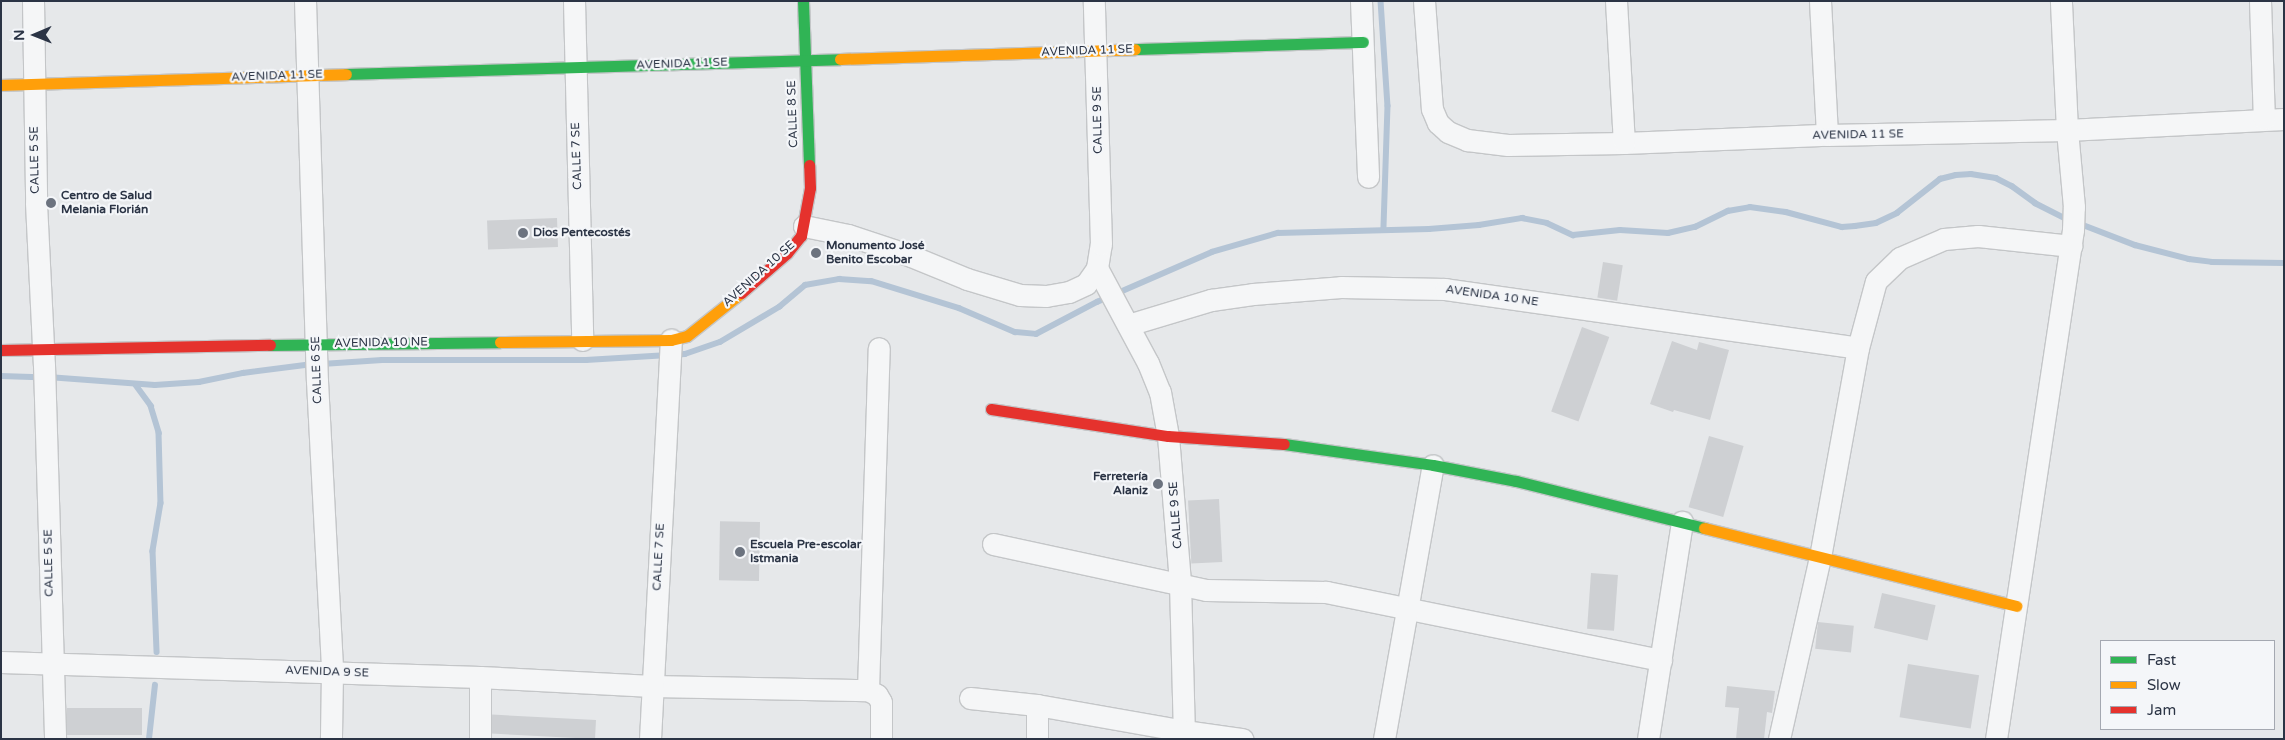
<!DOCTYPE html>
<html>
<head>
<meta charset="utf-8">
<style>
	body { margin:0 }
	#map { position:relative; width:2285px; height:740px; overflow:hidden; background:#e6e8ea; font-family:"Varela Round",sans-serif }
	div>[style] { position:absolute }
	.stream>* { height:5.5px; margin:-2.75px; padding:0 2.75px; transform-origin:2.75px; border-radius:2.75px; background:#b4c4d5 }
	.building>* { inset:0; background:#ced0d3; transform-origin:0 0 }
	.roads { filter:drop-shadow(1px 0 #c4c6c8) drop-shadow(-1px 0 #c4c6c8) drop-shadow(0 1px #c4c6c8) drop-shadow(0 -1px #c4c6c8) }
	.street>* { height:21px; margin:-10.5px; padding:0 10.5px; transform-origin:10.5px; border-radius:10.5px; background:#f5f6f7 }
	.fast>* { height:11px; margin:-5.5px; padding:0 5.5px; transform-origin:5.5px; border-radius:5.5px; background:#30b455 }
	.slow>* { height:11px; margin:-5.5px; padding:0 5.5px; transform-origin:5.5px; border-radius:5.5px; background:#ff9f0a }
	.jam>* { height:11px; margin:-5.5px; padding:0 5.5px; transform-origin:5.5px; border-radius:5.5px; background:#e5322d }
	.dots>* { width:14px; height:14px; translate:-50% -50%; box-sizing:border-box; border:2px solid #f4f6f9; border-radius:50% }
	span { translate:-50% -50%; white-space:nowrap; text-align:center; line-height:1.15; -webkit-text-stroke:4.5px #f4f6f9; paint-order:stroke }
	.street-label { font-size:12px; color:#2b3445 }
	.poi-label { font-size:12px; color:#2b3445; font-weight:700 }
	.left { translate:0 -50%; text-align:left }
	.right { translate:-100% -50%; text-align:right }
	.frame { position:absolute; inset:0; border:2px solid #2b3445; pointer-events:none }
	.legend { position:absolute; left:2100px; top:640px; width:175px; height:90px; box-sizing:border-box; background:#f4f6f9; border:1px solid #a4a8b1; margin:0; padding:6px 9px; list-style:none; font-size:15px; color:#2b3445 }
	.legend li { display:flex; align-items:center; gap:10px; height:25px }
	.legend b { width:25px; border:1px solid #a4a8b1 }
	.north { position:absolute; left:10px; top:10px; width:50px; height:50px; -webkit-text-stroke:4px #f4f6f9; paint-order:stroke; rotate:269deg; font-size:14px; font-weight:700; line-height:20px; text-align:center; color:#2b3445 }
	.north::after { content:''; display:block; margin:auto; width:18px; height:22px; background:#2b3445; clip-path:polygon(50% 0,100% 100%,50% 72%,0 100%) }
</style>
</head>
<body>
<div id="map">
	<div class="stream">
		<div style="left:1381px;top:1px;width:105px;rotate:86.2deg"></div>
		<div style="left:1388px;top:106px;width:123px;rotate:91.9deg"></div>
		<div style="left:2078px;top:223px;width:61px;rotate:21.1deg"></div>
		<div style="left:2135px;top:245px;width:56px;rotate:14.5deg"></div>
		<div style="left:2189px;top:259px;width:23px;rotate:7deg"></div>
		<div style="left:2212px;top:262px;width:72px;rotate:0.8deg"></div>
		<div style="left:322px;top:364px;width:60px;rotate:-3.8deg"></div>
		<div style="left:382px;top:360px;width:204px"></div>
		<div style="left:586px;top:360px;width:99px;rotate:-3.5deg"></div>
		<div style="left:685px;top:354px;width:37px;rotate:-19deg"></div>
		<div style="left:720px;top:342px;width:69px;rotate:-30.7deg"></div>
		<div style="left:779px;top:307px;width:34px;rotate:-40deg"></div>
		<div style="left:805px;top:285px;width:35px;rotate:-10deg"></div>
		<div style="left:839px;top:279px;width:32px;rotate:4deg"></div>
		<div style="left:871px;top:281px;width:92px;rotate:17.1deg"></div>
		<div style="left:959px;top:308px;width:61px;rotate:23.2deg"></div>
		<div style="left:1015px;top:332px;width:21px;rotate:5deg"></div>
		<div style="left:1036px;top:334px;width:69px;rotate:-27.7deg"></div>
		<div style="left:1097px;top:302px;width:125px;rotate:-23.5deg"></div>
		<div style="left:1212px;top:252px;width:69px;rotate:-16.1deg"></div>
		<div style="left:1278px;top:233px;width:151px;rotate:-1.5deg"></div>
		<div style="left:1429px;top:229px;width:50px;rotate:-4.6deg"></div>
		<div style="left:1479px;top:225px;width:44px;rotate:-9.2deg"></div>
		<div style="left:1522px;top:218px;width:25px;rotate:11deg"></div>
		<div style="left:1547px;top:223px;width:29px;rotate:25deg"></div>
		<div style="left:1573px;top:235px;width:47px;rotate:-6.1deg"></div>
		<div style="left:1620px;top:230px;width:48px;rotate:3.6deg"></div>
		<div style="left:1668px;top:233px;width:28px;rotate:-13deg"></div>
		<div style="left:1695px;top:227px;width:37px;rotate:-26deg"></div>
		<div style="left:1728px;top:211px;width:22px;rotate:-10deg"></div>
		<div style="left:1750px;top:207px;width:36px;rotate:8deg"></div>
		<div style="left:1786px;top:212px;width:58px;rotate:15deg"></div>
		<div style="left:1842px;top:227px;width:13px;rotate:-4deg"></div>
		<div style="left:1855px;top:226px;width:21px;rotate:-8deg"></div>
		<div style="left:1876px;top:223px;width:23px;rotate:-25deg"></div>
		<div style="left:1897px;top:213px;width:55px;rotate:-38.3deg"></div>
		<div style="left:1940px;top:179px;width:16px;rotate:-14deg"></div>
		<div style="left:1956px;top:175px;width:15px;rotate:-4deg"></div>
		<div style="left:1971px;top:174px;width:25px;rotate:9deg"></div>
		<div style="left:1996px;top:178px;width:18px;rotate:27deg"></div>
		<div style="left:2012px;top:186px;width:29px;rotate:36deg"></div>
		<div style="left:2035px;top:203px;width:38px;rotate:27deg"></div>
		<div style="left:1px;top:376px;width:38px;rotate:2deg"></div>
		<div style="left:48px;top:377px;width:107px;rotate:4.3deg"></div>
		<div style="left:155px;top:385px;width:44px;rotate:-3.9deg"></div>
		<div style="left:199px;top:382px;width:45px;rotate:-11.6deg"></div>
		<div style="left:243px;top:373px;width:70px;rotate:-7.4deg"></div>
		<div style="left:136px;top:385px;width:26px;rotate:54deg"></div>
		<div style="left:151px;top:406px;width:28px;rotate:73deg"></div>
		<div style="left:159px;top:433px;width:70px;rotate:88.4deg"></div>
		<div style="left:161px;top:503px;width:49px;rotate:99.5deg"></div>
		<div style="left:153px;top:551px;width:101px;rotate:87.7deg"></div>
		<div style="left:149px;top:739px;width:54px;rotate:-83.7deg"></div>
	</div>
	<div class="building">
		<div style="left:557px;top:218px;width:29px;height:70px;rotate:88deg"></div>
		<div style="left:1603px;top:262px;width:20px;height:36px;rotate:9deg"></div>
		<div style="left:1582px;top:327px;width:29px;height:90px;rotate:20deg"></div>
		<div style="clip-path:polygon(1672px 341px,1697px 350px,1699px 342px,1729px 350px,1710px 420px,1674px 410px,1673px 412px,1650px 404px)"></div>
		<div style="left:1709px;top:436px;width:36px;height:74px;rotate:16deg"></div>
		<div style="left:1219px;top:499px;width:63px;height:31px;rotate:87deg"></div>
		<div style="left:760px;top:522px;width:59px;height:40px;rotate:91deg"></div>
		<div style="left:1591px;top:573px;width:27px;height:56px;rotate:4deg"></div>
		<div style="left:1882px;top:593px;width:55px;height:36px;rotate:13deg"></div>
		<div style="left:1818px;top:622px;width:36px;height:27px;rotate:6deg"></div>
		<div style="left:1908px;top:664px;width:72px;height:54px;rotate:9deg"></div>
		<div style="clip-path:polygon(1727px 686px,1775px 691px,1772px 713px,1767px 712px,1764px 739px,1736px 739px,1739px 708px,1725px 707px)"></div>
		<div style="left:142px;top:708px;width:27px;height:75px;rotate:90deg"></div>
		<div style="left:596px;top:720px;width:19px;height:104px;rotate:93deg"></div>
	</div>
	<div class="roads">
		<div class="street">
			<div style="left:33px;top:1px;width:202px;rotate:89.1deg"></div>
			<div style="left:36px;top:203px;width:162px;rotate:87.2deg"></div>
			<div style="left:44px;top:365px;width:374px;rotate:88.3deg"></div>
			<div style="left:305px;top:1px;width:380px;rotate:88.2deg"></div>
			<div style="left:317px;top:381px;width:291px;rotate:87deg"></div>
			<div style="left:332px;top:672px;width:67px;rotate:90.9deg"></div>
			<div style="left:574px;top:1px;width:339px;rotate:88.6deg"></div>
			<div style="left:1361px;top:1px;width:176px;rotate:87.7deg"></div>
			<div style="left:1424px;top:1px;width:108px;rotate:85.8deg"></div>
			<div style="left:1432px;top:109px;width:15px;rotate:67deg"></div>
			<div style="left:1438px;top:123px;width:13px;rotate:42deg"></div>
			<div style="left:1448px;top:132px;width:21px;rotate:23deg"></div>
			<div style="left:1467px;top:140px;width:41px;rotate:7deg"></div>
			<div style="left:1508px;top:145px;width:116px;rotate:-1deg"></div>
			<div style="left:1624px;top:143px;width:203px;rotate:-2.3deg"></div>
			<div style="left:1827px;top:135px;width:240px;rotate:-1.2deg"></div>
			<div style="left:2067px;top:130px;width:217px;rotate:-2.9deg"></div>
			<div style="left:1616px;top:1px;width:142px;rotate:86.8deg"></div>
			<div style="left:1820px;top:1px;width:134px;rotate:87deg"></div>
			<div style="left:2260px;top:1px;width:118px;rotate:88.1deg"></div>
			<div style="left:804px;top:226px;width:45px;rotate:11.6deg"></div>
			<div style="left:848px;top:235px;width:66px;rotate:18.4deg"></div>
			<div style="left:911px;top:256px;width:61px;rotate:22.3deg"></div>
			<div style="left:967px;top:279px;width:55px;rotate:16.8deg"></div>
			<div style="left:1020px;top:295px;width:26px;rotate:2deg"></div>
			<div style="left:1046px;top:296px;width:23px;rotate:-10deg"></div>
			<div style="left:1069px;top:292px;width:19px;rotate:-25deg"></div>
			<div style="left:1086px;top:284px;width:19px;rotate:-55deg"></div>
			<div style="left:1097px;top:268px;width:24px;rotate:-81deg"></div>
			<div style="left:1101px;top:244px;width:243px;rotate:-91.7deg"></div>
			<div style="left:1097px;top:268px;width:108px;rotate:61.8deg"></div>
			<div style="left:1148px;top:363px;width:31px;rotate:68deg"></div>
			<div style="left:1160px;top:392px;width:45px;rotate:79.7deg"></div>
			<div style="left:1168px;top:436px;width:147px;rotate:85.3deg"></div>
			<div style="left:1180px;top:583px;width:156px;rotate:88.5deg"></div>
			<div style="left:1128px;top:325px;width:87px;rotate:-16.8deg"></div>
			<div style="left:1211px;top:300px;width:42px;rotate:-8.1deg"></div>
			<div style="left:1253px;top:294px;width:88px;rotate:-4.5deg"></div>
			<div style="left:1341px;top:287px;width:104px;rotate:1.1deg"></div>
			<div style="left:1445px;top:289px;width:417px;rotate:8.1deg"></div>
			<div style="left:993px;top:544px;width:218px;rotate:12.2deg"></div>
			<div style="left:1206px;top:590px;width:120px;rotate:1deg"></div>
			<div style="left:1326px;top:592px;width:342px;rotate:11.5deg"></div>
			<div style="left:1px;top:662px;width:479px;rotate:1.8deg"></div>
			<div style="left:480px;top:677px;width:172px;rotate:3deg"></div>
			<div style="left:652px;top:686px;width:216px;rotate:1.1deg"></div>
			<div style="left:868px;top:690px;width:10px;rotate:29deg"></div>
			<div style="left:877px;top:695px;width:8px;rotate:60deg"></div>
			<div style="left:881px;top:702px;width:37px;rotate:90deg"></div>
			<div style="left:480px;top:677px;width:62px;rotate:90deg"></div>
			<div style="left:868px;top:690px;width:342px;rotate:-88.2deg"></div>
			<div style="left:970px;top:698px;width:67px;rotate:6deg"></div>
			<div style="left:1037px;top:705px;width:149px;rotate:10deg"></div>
			<div style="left:1184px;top:731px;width:59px;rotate:7.9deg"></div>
			<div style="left:650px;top:739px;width:400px;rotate:-87deg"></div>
			<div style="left:1037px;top:739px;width:34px;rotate:-90deg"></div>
			<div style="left:1384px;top:739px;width:278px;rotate:-79.9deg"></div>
			<div style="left:1648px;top:739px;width:220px;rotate:-81.1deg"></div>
			<div style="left:1779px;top:739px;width:187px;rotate:-77.3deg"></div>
			<div style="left:1820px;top:557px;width:212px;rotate:-79.7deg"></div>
			<div style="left:1858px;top:348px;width:69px;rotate:-75deg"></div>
			<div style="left:1876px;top:281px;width:33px;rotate:-44deg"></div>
			<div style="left:1900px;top:258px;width:48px;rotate:-23.4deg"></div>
			<div style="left:1944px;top:239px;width:34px;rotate:-5deg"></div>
			<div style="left:1978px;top:236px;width:94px;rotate:6.1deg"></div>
			<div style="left:1996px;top:739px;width:515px;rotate:-81.4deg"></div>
			<div style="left:2073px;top:230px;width:23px;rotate:-88deg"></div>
			<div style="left:2074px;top:207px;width:77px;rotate:-95.2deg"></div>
			<div style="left:2067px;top:130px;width:129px;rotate:-92.7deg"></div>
		</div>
		<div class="fast">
			<div style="left:803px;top:1px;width:164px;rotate:87.9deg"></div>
			<div style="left:1135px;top:49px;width:228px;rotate:-1.8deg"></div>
			<div style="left:346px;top:74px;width:494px;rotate:-1.7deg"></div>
			<div style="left:270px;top:345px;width:230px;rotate:-0.7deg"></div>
			<div style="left:1284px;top:444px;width:150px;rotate:8deg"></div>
			<div style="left:1433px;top:465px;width:85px;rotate:10.9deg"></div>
			<div style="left:1516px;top:481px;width:194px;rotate:14deg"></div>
		</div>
		<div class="slow">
			<div style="left:840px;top:59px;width:295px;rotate:-1.9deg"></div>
			<div style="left:1px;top:85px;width:345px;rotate:-1.8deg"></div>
			<div style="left:500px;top:342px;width:171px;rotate:-0.7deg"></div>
			<div style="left:671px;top:340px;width:16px;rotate:-14deg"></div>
			<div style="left:687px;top:336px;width:69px;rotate:-38.5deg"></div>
			<div style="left:1704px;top:528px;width:322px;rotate:14deg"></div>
		</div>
		<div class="jam">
			<div style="left:741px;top:293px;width:61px;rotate:-41deg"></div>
			<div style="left:787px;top:253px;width:22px;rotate:-51deg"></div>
			<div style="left:801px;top:236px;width:49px;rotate:-79.4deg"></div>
			<div style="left:810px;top:188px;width:23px;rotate:-92deg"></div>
			<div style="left:1px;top:350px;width:269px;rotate:-1.1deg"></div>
			<div style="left:991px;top:409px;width:179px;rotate:8.7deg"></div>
			<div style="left:1168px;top:436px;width:116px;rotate:3.9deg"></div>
		</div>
	</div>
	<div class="dots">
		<div style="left:51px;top:203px;background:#6c737f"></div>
		<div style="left:523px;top:233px;background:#6c737f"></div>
		<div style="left:816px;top:253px;background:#6c737f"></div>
		<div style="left:1158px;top:484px;background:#6c737f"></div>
		<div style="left:740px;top:552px;background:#6c737f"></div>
	</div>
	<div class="street-label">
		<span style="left:1087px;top:51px;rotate:-2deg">AVENIDA 11 SE</span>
		<span style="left:682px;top:64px;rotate:-2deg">AVENIDA 11 SE</span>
		<span style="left:277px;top:76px;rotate:-2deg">AVENIDA 11 SE</span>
		<span style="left:793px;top:114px;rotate:-92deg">CALLE 8 SE</span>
		<span style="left:1098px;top:120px;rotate:-91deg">CALLE 9 SE</span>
		<span style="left:1858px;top:135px;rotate:-1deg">AVENIDA 11 SE</span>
		<span style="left:577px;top:156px;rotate:-92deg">CALLE 7 SE</span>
		<span style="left:35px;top:160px;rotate:-91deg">CALLE 5 SE</span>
		<span style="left:759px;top:274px;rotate:-42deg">AVENIDA 10 SE</span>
		<span style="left:1492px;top:296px;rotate:8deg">AVENIDA 10 NE</span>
		<span style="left:381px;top:343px;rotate:-1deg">AVENIDA 10 NE</span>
		<span style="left:317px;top:370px;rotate:-92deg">CALLE 6 SE</span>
		<span style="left:1176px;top:515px;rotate:-94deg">CALLE 9 SE</span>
		<span style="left:659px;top:557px;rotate:-87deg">CALLE 7 SE</span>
		<span style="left:49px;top:563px;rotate:-91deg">CALLE 5 SE</span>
		<span style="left:327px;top:672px;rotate:2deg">AVENIDA 9 SE</span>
	</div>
	<div class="poi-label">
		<span class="left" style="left:61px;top:203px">Centro de Salud<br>Melania Florián</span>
		<span class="left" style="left:533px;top:233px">Dios Pentecostés</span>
		<span class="left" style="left:826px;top:253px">Monumento José<br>Benito Escobar</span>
		<span class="right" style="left:1148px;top:484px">Ferretería<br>Alaniz</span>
		<span class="left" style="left:750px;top:552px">Escuela Pre-escolar<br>Istmania</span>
	</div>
	<div class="frame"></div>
	<ul class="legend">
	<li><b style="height:6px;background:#30b455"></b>Fast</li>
	<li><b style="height:6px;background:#ff9f0a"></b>Slow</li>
	<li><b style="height:6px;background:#e5322d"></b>Jam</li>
	</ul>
	<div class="north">N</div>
</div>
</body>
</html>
